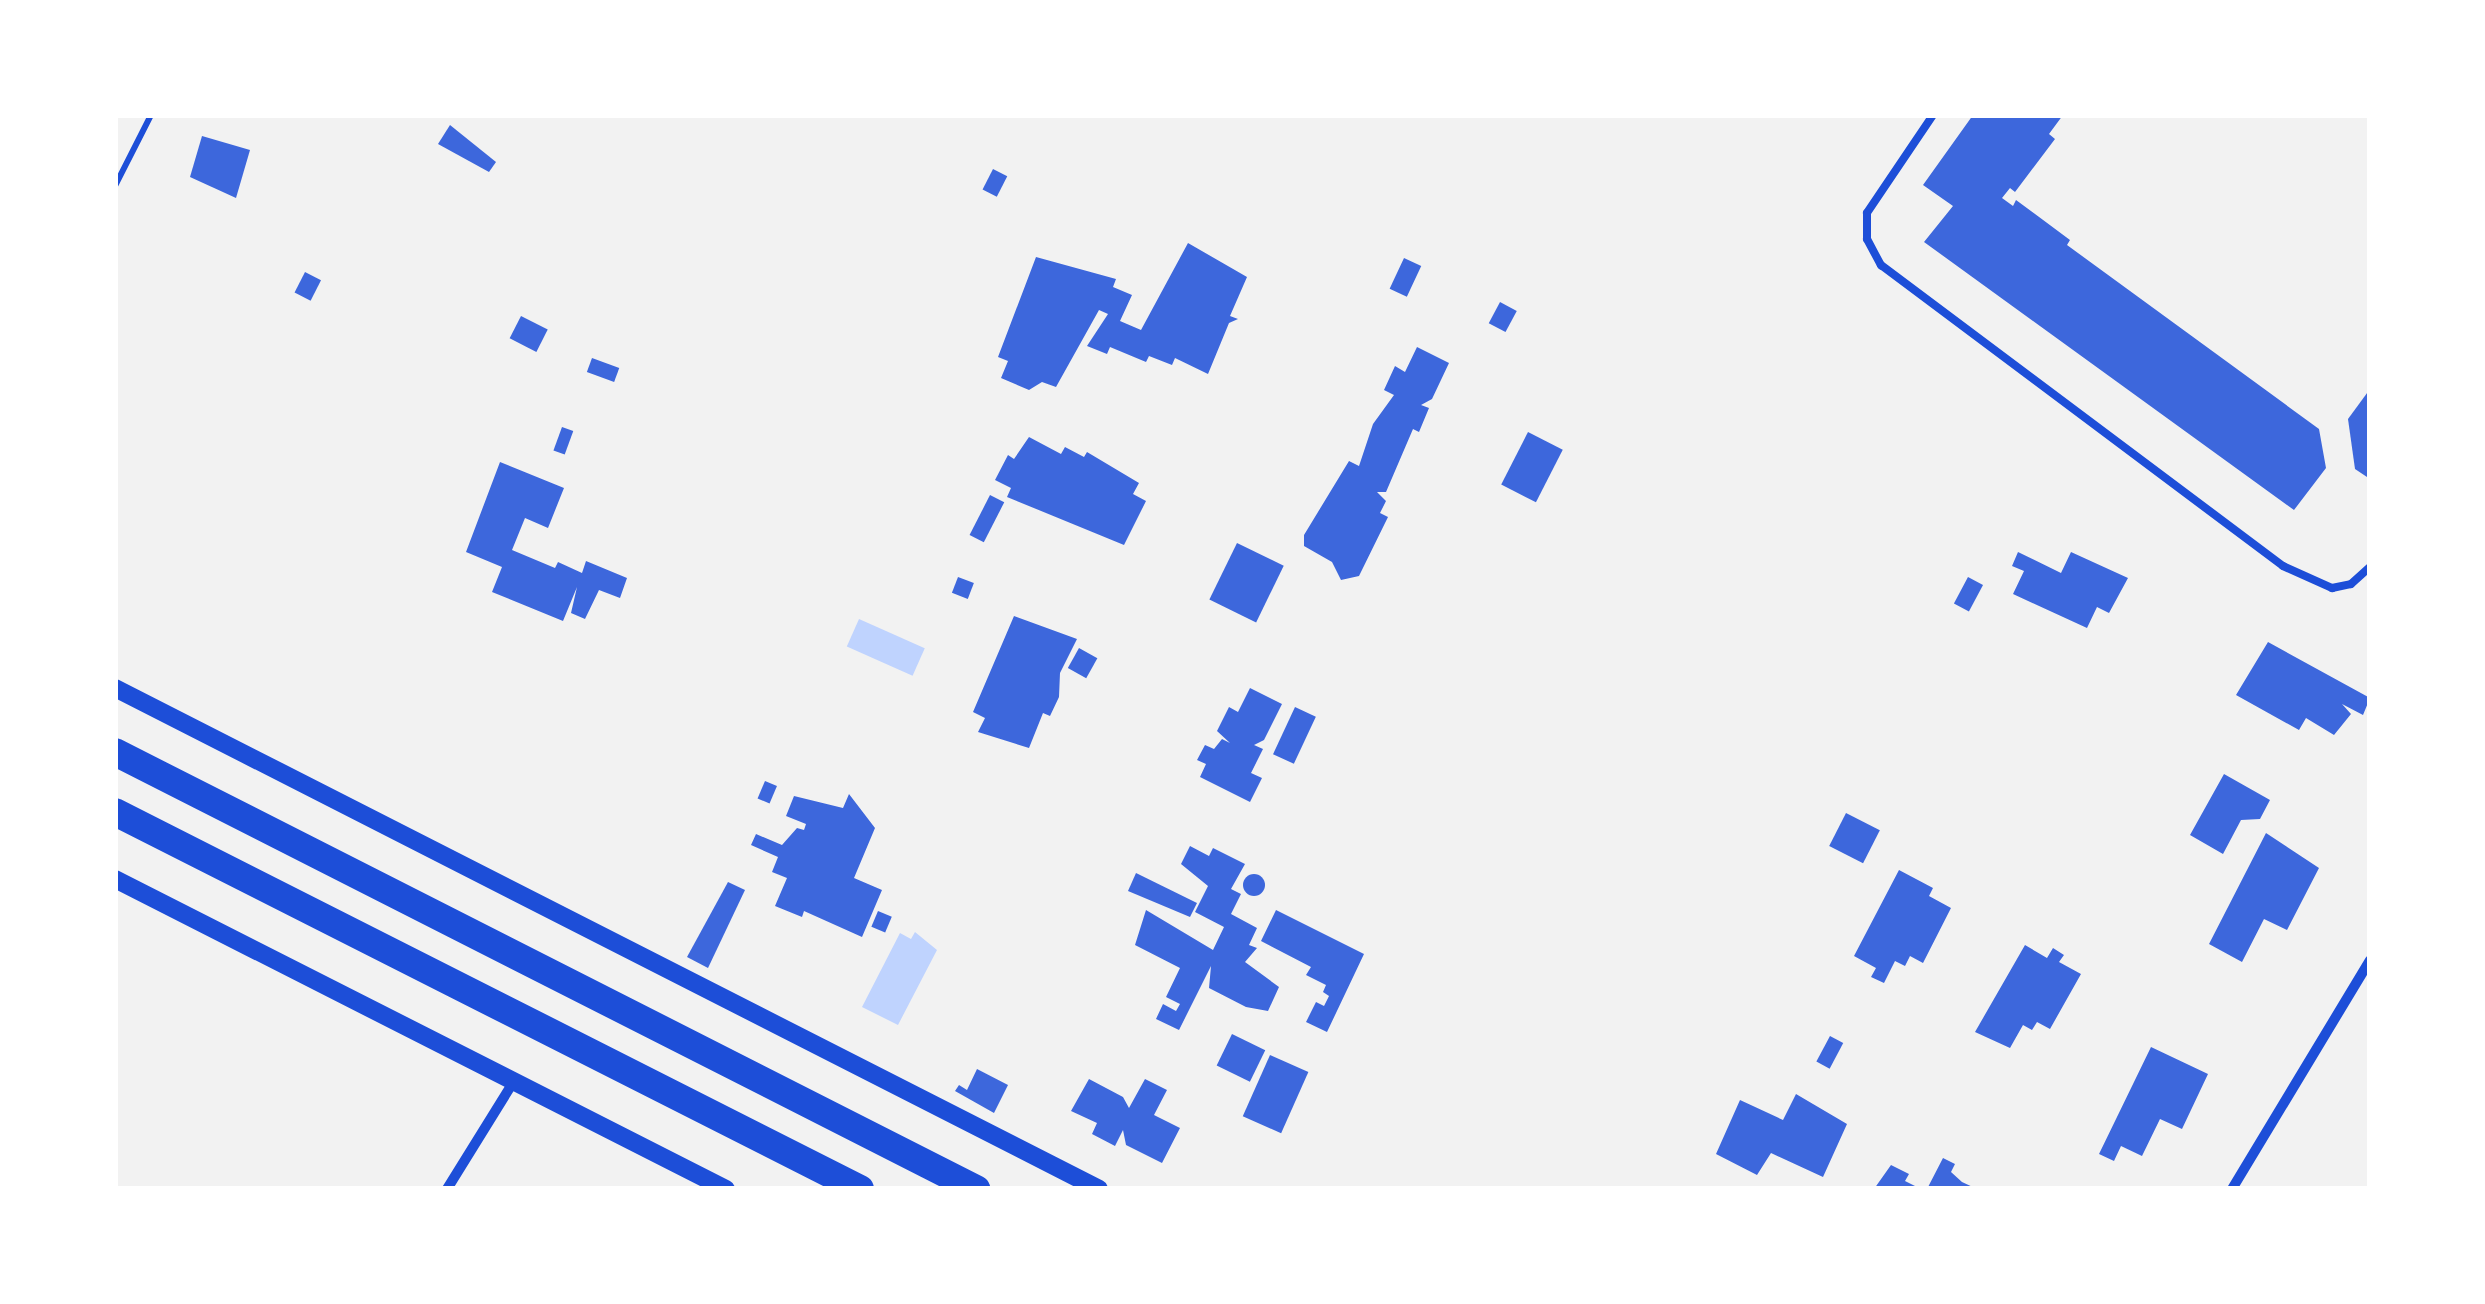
<!DOCTYPE html>
<html>
<head>
<meta charset="utf-8">
<style>
	body { margin:0 }
	#map { position:relative; width:2485px; height:1304px; overflow:hidden; background:#f2f2f2; font-family:"Source Sans 3",sans-serif }
	div>[style] { position:absolute }
	.water>* { inset:0; background:#bfd3fe; transform-origin:0 0 }
	.building>* { inset:0; background:#3d67dc; transform-origin:0 0 }
	.round { border-radius:50% }
	.path>* { height:6px; margin:-3px; padding:0 3px; transform-origin:3px; border-radius:3px; background:#1d4ed8 }
	.service>* { height:8px; margin:-4px; padding:0 4px; transform-origin:4px; border-radius:4px; background:#1d4ed8 }
	.minor>* { height:10px; margin:-5px; padding:0 5px; transform-origin:5px; border-radius:5px; background:#1d4ed8 }
	.tertiary>* { height:18px; margin:-9px; padding:0 9px; transform-origin:9px; border-radius:9px; background:#1d4ed8 }
	.trunk>* { height:28px; margin:-14px; padding:0 14px; transform-origin:14px; border-radius:14px; background:#1d4ed8 }
	span { translate:-50% -50%; white-space:nowrap; text-align:center; line-height:1.15; -webkit-text-stroke:9px #fff; paint-order:stroke }
	.frame { position:absolute; inset:0; border:118px solid #fff; pointer-events:none }
</style>
</head>
<body>
<div id="map">
	<div class="water">
		<div style="left:859px;top:619px;width:72px;height:30px;rotate:24deg"></div>
		<div style="clip-path:polygon(915px 932px,937px 950px,898px 1025px,862px 1007px,900px 933px,911px 939px)"></div>
	</div>
	<div class="building">
		<div style="clip-path:polygon(1973px 115px,2063px 115px,2049px 134px,2055px 139px,2015px 192px,2010px 188px,2002px 198px,2013px 206px,2016px 200px,2070px 240px,2067px 245px,2319px 429px,2326px 468px,2294px 510px,1924px 242px,1953px 206px,1923px 185px)"></div>
		<div style="clip-path:polygon(450px 125px,496px 162px,489px 172px,438px 144px)"></div>
		<div style="clip-path:polygon(202px 136px,250px 150px,236px 198px,190px 177px)"></div>
		<div style="left:993px;top:169px;width:16px;height:23px;rotate:27deg"></div>
		<div style="clip-path:polygon(1188px 243px,1247px 277px,1230px 316px,1238px 319px,1229px 323px,1208px 374px,1175px 358px,1172px 365px,1149px 356px,1146px 362px,1110px 347px,1107px 354px,1087px 346px,1108px 314px,1099px 310px,1056px 387px,1042px 382px,1029px 390px,1001px 378px,1008px 361px,998px 357px,1036px 257px,1116px 279px,1113px 287px,1132px 295px,1120px 321px,1141px 330px)"></div>
		<div style="left:1404px;top:258px;width:19px;height:34px;rotate:25deg"></div>
		<div style="left:305px;top:272px;width:18px;height:23px;rotate:27deg"></div>
		<div style="left:1500px;top:302px;width:19px;height:24px;rotate:28deg"></div>
		<div style="left:521px;top:316px;width:30px;height:25px;rotate:27deg"></div>
		<div style="clip-path:polygon(1417px 347px,1449px 363px,1432px 399px,1421px 405px,1429px 408px,1419px 432px,1413px 429px,1386px 492px,1377px 492px,1386px 501px,1380px 513px,1388px 517px,1359px 576px,1341px 580px,1332px 562px,1304px 546px,1304px 535px,1349px 461px,1359px 466px,1373px 424px,1394px 395px,1384px 390px,1395px 366px,1405px 372px)"></div>
		<div style="left:592px;top:358px;width:29px;height:15px;rotate:20deg"></div>
		<div style="clip-path:polygon(2370px 389px,2370px 479px,2355px 469px,2348px 419px)"></div>
		<div style="left:562px;top:427px;width:12px;height:25px;rotate:20deg"></div>
		<div style="left:1528px;top:432px;width:39px;height:59px;rotate:27deg"></div>
		<div style="clip-path:polygon(1029px 437px,1061px 454px,1065px 447px,1084px 457px,1087px 452px,1139px 483px,1133px 494px,1146px 501px,1124px 545px,1007px 497px,1011px 488px,995px 480px,1008px 455px,1014px 459px)"></div>
		<div style="clip-path:polygon(500px 462px,564px 488px,548px 528px,525px 518px,512px 550px,555px 568px,558px 562px,582px 573px,586px 561px,627px 578px,620px 598px,599px 590px,585px 619px,571px 613px,577px 587px,563px 621px,492px 592px,502px 567px,466px 552px)"></div>
		<div style="left:990px;top:495px;width:16px;height:45px;rotate:27deg"></div>
		<div style="left:1237px;top:543px;width:52px;height:63px;rotate:26deg"></div>
		<div style="clip-path:polygon(2018px 552px,2061px 573px,2071px 552px,2128px 578px,2109px 613px,2097px 607px,2087px 628px,2013px 594px,2024px 571px,2012px 566px)"></div>
		<div style="left:958px;top:577px;width:17px;height:17px;rotate:21deg"></div>
		<div style="left:1968px;top:577px;width:17px;height:30px;rotate:28deg"></div>
		<div style="clip-path:polygon(1014px 616px,1077px 639px,1060px 673px,1059px 697px,1050px 716px,1043px 713px,1029px 748px,978px 732px,985px 718px,973px 712px)"></div>
		<div style="clip-path:polygon(2268px 642px,2370px 698px,2363px 715px,2342px 704px,2351px 714px,2334px 735px,2306px 718px,2299px 730px,2236px 695px)"></div>
		<div style="left:1079px;top:648px;width:21px;height:23px;rotate:29deg"></div>
		<div style="clip-path:polygon(1250px 688px,1282px 704px,1264px 740px,1254px 745px,1263px 749px,1251px 773px,1262px 778px,1250px 802px,1200px 777px,1206px 764px,1197px 760px,1205px 745px,1214px 749px,1222px 739px,1230px 743px,1217px 731px,1229px 707px,1238px 712px)"></div>
		<div style="left:1295px;top:707px;width:23px;height:52px;rotate:25deg"></div>
		<div style="clip-path:polygon(2224px 774px,2270px 800px,2260px 819px,2241px 820px,2223px 854px,2190px 835px)"></div>
		<div style="left:765px;top:781px;width:13px;height:19px;rotate:23deg"></div>
		<div style="clip-path:polygon(849px 794px,875px 828px,854px 878px,882px 890px,862px 937px,804px 911px,802px 917px,775px 906px,787px 878px,772px 872px,778px 857px,751px 845px,756px 834px,782px 845px,797px 828px,804px 830px,806px 824px,786px 816px,794px 796px,843px 808px)"></div>
		<div style="left:1846px;top:813px;width:38px;height:37px;rotate:27deg"></div>
		<div style="clip-path:polygon(2266px 833px,2319px 868px,2287px 930px,2264px 919px,2242px 962px,2209px 944px)"></div>
		<div style="clip-path:polygon(1190px 846px,1209px 856px,1213px 848px,1245px 864px,1231px 889px,1241px 894px,1231px 914px,1257px 928px,1249px 945px,1257px 948px,1245px 962px,1279px 987px,1268px 1011px,1246px 1007px,1209px 988px,1211px 966px,1179px 1030px,1156px 1019px,1163px 1004px,1176px 1011px,1180px 1004px,1166px 997px,1180px 968px,1135px 945px,1146px 910px,1213px 950px,1224px 927px,1195px 912px,1208px 886px,1181px 864px)"></div>
		<div style="clip-path:polygon(1899px 870px,1933px 888px,1929px 896px,1951px 908px,1923px 963px,1910px 956px,1905px 966px,1895px 961px,1884px 983px,1871px 977px,1876px 968px,1854px 956px)"></div>
		<div style="clip-path:polygon(1136px 873px,1197px 903px,1190px 917px,1128px 891px)"></div>
		<div class="round" style="left:1243px;top:874px;width:22px;height:22px"></div>
		<div style="clip-path:polygon(728px 882px,745px 890px,708px 968px,687px 957px)"></div>
		<div style="clip-path:polygon(1276px 910px,1364px 954px,1327px 1032px,1306px 1022px,1316px 1002px,1324px 1006px,1329px 996px,1323px 992px,1326px 985px,1306px 975px,1311px 967px,1261px 941px)"></div>
		<div style="left:878px;top:911px;width:15px;height:17px;rotate:23deg"></div>
		<div style="clip-path:polygon(2025px 945px,2047px 958px,2053px 948px,2064px 955px,2059px 962px,2081px 974px,2050px 1029px,2037px 1022px,2032px 1030px,2023px 1025px,2010px 1048px,1975px 1032px)"></div>
		<div style="left:1232px;top:1034px;width:37px;height:35px;rotate:26deg"></div>
		<div style="left:1830px;top:1036px;width:15px;height:29px;rotate:28deg"></div>
		<div style="clip-path:polygon(2151px 1047px,2208px 1074px,2182px 1129px,2160px 1119px,2142px 1156px,2121px 1146px,2114px 1161px,2099px 1154px)"></div>
		<div style="left:1270px;top:1055px;width:42px;height:67px;rotate:24deg"></div>
		<div style="clip-path:polygon(977px 1069px,1008px 1085px,994px 1113px,955px 1091px,959px 1085px,967px 1090px)"></div>
		<div style="clip-path:polygon(1089px 1079px,1123px 1097px,1129px 1108px,1145px 1079px,1167px 1090px,1154px 1115px,1180px 1128px,1162px 1163px,1126px 1145px,1123px 1130px,1115px 1146px,1092px 1134px,1097px 1123px,1071px 1111px)"></div>
		<div style="clip-path:polygon(1796px 1094px,1847px 1124px,1823px 1177px,1771px 1153px,1757px 1175px,1716px 1154px,1740px 1100px,1783px 1120px)"></div>
		<div style="clip-path:polygon(1943px 1158px,1955px 1164px,1951px 1172px,1962px 1182px,1977px 1189px,1927px 1189px)"></div>
		<div style="clip-path:polygon(1891px 1165px,1909px 1174px,1905px 1181px,1921px 1189px,1874px 1189px)"></div>
	</div>
	<div class="path">
		<div style="left:115px;top:186px;width:80px;rotate:-63.1deg"></div>
	</div>
	<div class="service">
		<div style="left:1933px;top:115px;width:118px;rotate:124deg"></div>
		<div style="left:1867px;top:213px;width:26px;rotate:90deg"></div>
		<div style="left:1867px;top:239px;width:30px;rotate:62deg"></div>
		<div style="left:1881px;top:265px;width:502px;rotate:36.82deg"></div>
		<div style="left:2283px;top:566px;width:54px;rotate:24.2deg"></div>
		<div style="left:2332px;top:588px;width:19px;rotate:-12deg"></div>
		<div style="left:2351px;top:584px;width:25px;rotate:-42deg"></div>
	</div>
	<div class="minor">
		<div style="left:447px;top:1189px;width:127px;rotate:-58.2deg"></div>
		<div style="left:2232px;top:1189px;width:267px;rotate:-58.9deg"></div>
	</div>
	<div class="tertiary">
		<div style="left:115px;top:688px;width:1104px;rotate:26.98deg"></div>
		<div style="left:115px;top:879px;width:685px;rotate:26.9deg"></div>
	</div>
	<div class="trunk">
		<div style="left:115px;top:752px;width:966px;rotate:26.91deg"></div>
		<div style="left:115px;top:812px;width:835px;rotate:26.84deg"></div>
	</div>
	<div class="frame"></div>
</div>
</body>
</html>
